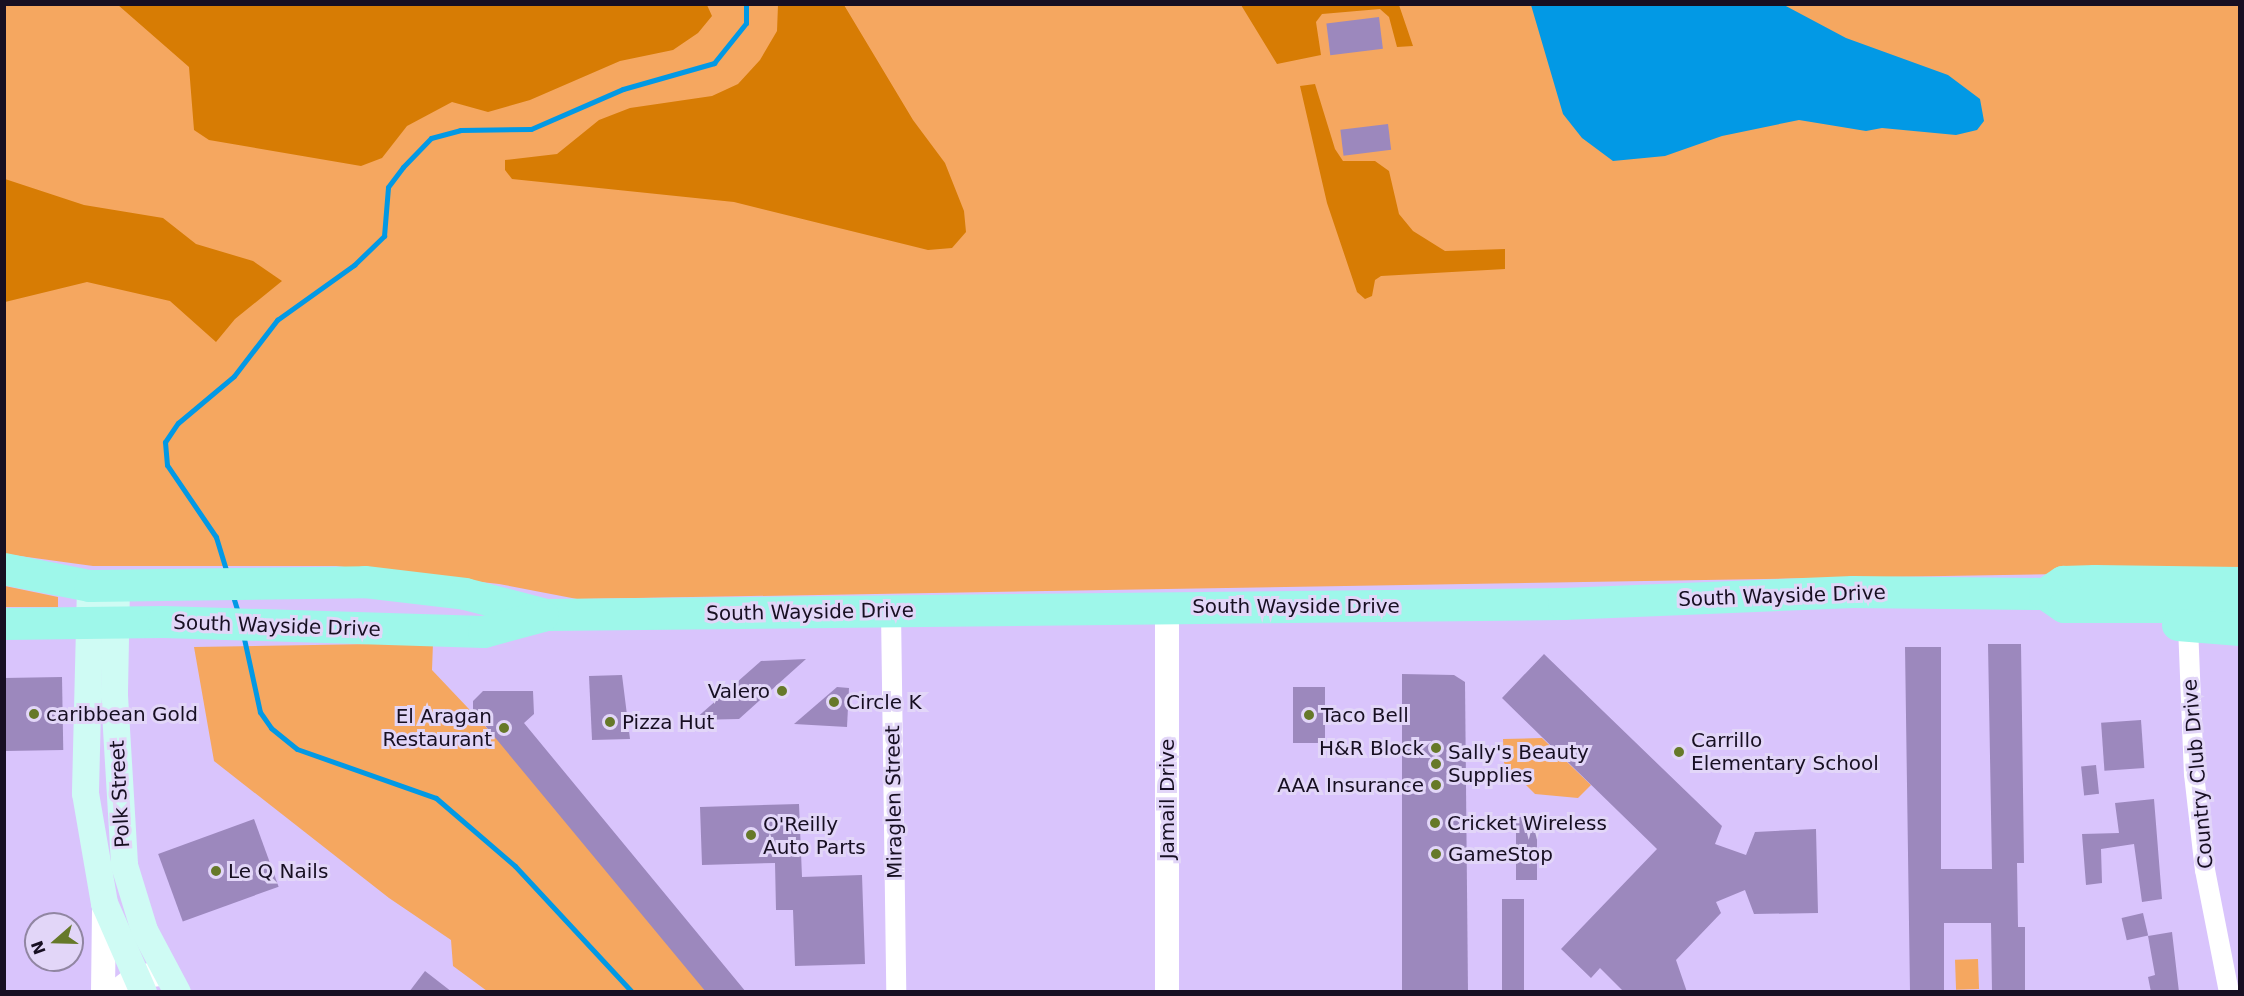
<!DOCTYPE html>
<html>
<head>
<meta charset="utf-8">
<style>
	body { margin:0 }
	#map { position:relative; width:2244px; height:996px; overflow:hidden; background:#d9c4fc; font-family:"DejaVu Sans",sans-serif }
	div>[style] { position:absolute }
	.green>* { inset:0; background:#f5a760; transform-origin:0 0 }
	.forest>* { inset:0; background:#d77c04 }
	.water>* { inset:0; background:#0299e5 }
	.stream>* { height:5px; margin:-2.5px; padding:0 2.5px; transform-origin:2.5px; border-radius:2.5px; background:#0299e5 }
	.building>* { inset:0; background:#9c88bd; transform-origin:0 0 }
	.minor>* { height:20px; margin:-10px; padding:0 10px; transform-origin:10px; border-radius:10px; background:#fff }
	.tertiary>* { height:24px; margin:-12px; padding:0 12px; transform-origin:12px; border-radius:12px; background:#fff }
	.secondary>* { height:27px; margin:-13.5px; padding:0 13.5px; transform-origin:13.5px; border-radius:13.5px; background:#cffbf4 }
	.primary>* { height:32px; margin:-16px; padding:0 16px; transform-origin:16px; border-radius:16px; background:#9ef7ea }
	.dots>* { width:16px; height:16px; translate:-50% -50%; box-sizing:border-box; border:3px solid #e2d6f8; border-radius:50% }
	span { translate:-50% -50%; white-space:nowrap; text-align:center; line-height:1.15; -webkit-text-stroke:6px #e2d6f8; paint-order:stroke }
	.street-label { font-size:20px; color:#170f22 }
	.poi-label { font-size:20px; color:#170f22 }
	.right { translate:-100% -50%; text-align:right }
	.left { translate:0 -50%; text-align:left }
	.frame { position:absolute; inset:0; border:6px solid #170f22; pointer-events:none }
	.north { position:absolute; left:24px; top:912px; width:60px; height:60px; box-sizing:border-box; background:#e2d6f8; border:2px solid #9186a2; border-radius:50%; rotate:250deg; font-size:16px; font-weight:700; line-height:24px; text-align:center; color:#170f22 }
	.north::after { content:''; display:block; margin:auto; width:21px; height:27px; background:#667929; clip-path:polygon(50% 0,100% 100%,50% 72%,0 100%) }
</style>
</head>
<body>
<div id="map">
	<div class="green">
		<div style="clip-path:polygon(5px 5px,2239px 5px,2239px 571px,577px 599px,499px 584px,336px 566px,93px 566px,5px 554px)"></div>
		<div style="clip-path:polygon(5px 586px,58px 597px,58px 607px,5px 607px)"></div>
		<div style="clip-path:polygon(433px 643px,432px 670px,504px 746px,706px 991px,487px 991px,453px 966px,451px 940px,389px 898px,214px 761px,194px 647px)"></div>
		<div style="clip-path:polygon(1542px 738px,1591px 785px,1578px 798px,1535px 794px,1504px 763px,1503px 739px)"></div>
		<div style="left:1978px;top:959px;width:30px;height:23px;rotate:88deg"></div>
	</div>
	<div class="forest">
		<div style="clip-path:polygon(707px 5px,712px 16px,698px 33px,673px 50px,620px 61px,530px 100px,488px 112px,452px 102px,407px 126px,382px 158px,361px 166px,209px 140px,194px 130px,189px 67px,118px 5px)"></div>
		<div style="clip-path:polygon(778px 5px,844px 5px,913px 120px,945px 163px,964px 211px,966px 232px,952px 248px,928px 250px,734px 202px,512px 179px,505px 170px,505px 160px,557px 154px,599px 120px,630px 108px,712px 96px,738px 84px,760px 60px,777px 31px)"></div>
		<div style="clip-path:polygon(1241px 5px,1399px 5px,1413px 46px,1397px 47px,1389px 17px,1380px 9px,1322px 14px,1316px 22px,1321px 55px,1277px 64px)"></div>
		<div style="clip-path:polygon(1315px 84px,1335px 149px,1343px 161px,1375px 161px,1389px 171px,1399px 214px,1413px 231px,1445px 251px,1505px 249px,1505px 269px,1381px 276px,1375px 280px,1372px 296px,1365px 299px,1357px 292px,1327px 203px,1300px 86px)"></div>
		<div style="clip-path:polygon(5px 179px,84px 205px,163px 218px,196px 244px,253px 261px,282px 281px,235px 319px,216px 342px,170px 301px,87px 282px,5px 302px)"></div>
	</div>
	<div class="water">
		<div style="clip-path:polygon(1531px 5px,1784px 5px,1846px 38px,1948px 75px,1980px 99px,1984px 121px,1977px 130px,1956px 135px,1882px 128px,1866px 131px,1799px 120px,1722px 136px,1665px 156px,1613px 161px,1582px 138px,1563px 114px)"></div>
	</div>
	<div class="stream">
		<div style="left:227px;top:573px;width:38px;rotate:-107deg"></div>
		<div style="left:216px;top:537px;width:87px;rotate:-124.2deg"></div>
		<div style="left:167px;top:465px;width:23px;rotate:-95deg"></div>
		<div style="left:165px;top:442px;width:23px;rotate:-56deg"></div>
		<div style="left:178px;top:423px;width:73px;rotate:-40deg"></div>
		<div style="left:234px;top:376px;width:71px;rotate:-52.5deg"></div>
		<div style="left:277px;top:320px;width:95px;rotate:-35.5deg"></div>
		<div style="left:354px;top:265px;width:42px;rotate:-44deg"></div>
		<div style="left:384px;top:236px;width:49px;rotate:-85.3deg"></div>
		<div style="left:388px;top:187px;width:25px;rotate:-53deg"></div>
		<div style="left:403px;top:167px;width:40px;rotate:-46deg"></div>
		<div style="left:431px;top:138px;width:30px;rotate:-15deg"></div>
		<div style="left:460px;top:130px;width:71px;rotate:-0.8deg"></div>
		<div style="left:531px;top:129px;width:100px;rotate:-23.5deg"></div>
		<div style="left:623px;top:89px;width:95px;rotate:-15.9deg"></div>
		<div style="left:714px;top:63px;width:51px;rotate:-51.3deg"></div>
		<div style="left:746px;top:23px;width:19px;rotate:-90deg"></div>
		<div style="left:232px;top:593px;width:21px;rotate:73deg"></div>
		<div style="left:243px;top:634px;width:80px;rotate:77.7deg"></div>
		<div style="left:260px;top:712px;width:19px;rotate:55deg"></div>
		<div style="left:271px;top:728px;width:33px;rotate:39deg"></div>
		<div style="left:297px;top:749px;width:147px;rotate:19.4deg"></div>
		<div style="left:436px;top:798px;width:104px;rotate:40.7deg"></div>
		<div style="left:515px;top:866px;width:172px;rotate:47.1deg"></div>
	</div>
	<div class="building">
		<div style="left:1379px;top:17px;width:32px;height:53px;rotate:83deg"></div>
		<div style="left:1388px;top:124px;width:26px;height:48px;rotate:83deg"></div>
		<div style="clip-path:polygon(1988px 644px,2021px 644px,2024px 863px,2017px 863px,2018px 927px,2025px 927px,2025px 992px,1992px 992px,1991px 923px,1944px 923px,1944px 992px,1910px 992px,1905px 647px,1941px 647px,1941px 869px,1992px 869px)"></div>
		<div style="clip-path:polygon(1544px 654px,1722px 826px,1715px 844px,1746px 855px,1755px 832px,1816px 829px,1818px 913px,1754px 914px,1745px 890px,1716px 902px,1721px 913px,1676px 960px,1687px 992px,1624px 992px,1600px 968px,1591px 978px,1561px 949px,1657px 849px,1502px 698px)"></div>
		<div style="clip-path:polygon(806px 659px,739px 719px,694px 720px,761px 661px)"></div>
		<div style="clip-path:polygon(1402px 674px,1454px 675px,1465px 682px,1468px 992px,1402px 992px)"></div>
		<div style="clip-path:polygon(622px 675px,630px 739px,592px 740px,589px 676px)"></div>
		<div style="left:62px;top:677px;width:73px;height:58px;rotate:89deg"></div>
		<div style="clip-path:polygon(837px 687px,849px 688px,847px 727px,794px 724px)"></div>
		<div style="left:1293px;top:687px;width:32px;height:56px"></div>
		<div style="clip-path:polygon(483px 691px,533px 691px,534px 714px,524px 723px,746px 992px,706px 992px,473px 711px,473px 701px)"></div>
		<div style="left:2141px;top:720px;width:48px;height:40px;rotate:86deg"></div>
		<div style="left:2096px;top:765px;width:29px;height:15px;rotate:84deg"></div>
		<div style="clip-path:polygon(2154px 799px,2162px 899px,2142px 902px,2134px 844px,2101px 849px,2102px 883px,2086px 885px,2082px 834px,2119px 833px,2115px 803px)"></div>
		<div style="clip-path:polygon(799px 804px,802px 877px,862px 875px,865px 964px,795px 966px,793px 910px,776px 910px,775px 863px,702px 865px,700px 807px)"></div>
		<div style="left:1516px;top:817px;width:21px;height:63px"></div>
		<div style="left:254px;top:819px;width:72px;height:102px;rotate:70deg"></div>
		<div style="left:1502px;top:899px;width:22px;height:93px"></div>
		<div style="left:2143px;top:913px;width:23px;height:22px;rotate:77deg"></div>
		<div style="clip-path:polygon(2172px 932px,2179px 992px,2151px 992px,2148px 977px,2155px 975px,2148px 936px)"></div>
		<div style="clip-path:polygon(425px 971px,452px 992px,409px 992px)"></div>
	</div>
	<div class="minor">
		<div style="left:891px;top:612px;width:380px;rotate:89.2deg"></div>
		<div style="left:2188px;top:626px;width:148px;rotate:87.7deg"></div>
		<div style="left:2194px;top:774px;width:97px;rotate:83.5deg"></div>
		<div style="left:2205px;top:870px;width:124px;rotate:78.9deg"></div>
	</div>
	<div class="tertiary">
		<div style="left:103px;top:992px;width:87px;rotate:-89.3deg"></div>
		<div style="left:116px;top:992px;width:24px;rotate:-38deg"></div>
		<div style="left:135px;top:977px;width:31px;rotate:-7deg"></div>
		<div style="left:1167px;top:992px;width:386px;rotate:-90deg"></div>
	</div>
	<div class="secondary">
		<div style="left:90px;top:586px;width:207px;rotate:91.4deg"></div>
		<div style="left:85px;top:793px;width:112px;rotate:80.2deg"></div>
		<div style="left:104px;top:903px;width:97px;rotate:66.3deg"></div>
		<div style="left:116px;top:586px;width:109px;rotate:91.1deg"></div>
		<div style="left:114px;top:695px;width:170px;rotate:86.6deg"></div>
		<div style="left:124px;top:865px;width:68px;rotate:72.9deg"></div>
		<div style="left:144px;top:930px;width:70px;rotate:62deg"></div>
	</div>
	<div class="primary">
		<div style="left:4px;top:569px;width:88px;rotate:11.2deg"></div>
		<div style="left:90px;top:586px;width:275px;rotate:-0.8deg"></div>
		<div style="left:365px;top:582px;width:101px;rotate:6.8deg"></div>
		<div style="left:465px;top:594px;width:85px;rotate:14.4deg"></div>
		<div style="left:547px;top:615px;width:1017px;rotate:-0.62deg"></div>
		<div style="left:1564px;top:604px;width:289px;rotate:-2.4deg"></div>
		<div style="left:1853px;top:592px;width:192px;rotate:0.6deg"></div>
		<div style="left:2045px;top:594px;width:22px;rotate:-34deg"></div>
		<div style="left:2063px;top:582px;width:32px;rotate:-2deg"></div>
		<div style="left:2095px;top:581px;width:145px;rotate:0.8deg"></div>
		<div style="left:2045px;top:594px;width:23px;rotate:34deg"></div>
		<div style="left:2064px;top:607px;width:176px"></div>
		<div style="left:4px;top:624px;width:160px;rotate:-0.7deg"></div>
		<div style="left:164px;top:622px;width:320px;rotate:1.8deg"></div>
		<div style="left:484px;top:632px;width:61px;rotate:-15.2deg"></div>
		<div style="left:2178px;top:625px;width:62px;rotate:4.6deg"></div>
	</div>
	<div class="dots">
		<div style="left:782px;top:691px;background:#667929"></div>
		<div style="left:834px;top:702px;background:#667929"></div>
		<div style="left:34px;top:714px;background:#667929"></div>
		<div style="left:1309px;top:715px;background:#667929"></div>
		<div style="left:610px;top:722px;background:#667929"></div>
		<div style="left:504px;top:728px;background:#667929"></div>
		<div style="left:1436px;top:748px;background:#667929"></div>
		<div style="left:1679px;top:752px;background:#667929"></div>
		<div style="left:1436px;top:764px;background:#667929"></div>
		<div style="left:1436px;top:785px;background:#667929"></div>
		<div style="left:1435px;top:823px;background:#667929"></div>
		<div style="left:751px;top:835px;background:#667929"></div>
		<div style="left:1436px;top:854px;background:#667929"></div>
		<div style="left:216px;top:871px;background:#667929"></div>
	</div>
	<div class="street-label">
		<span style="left:1782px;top:596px;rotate:-2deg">South Wayside Drive</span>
		<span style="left:1296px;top:606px">South Wayside Drive</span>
		<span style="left:810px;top:612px;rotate:-1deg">South Wayside Drive</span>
		<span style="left:277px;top:626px;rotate:2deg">South Wayside Drive</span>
		<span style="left:2198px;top:774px;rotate:-95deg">Country Club Drive</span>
		<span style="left:120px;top:794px;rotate:-93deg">Polk Street</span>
		<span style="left:1167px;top:799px;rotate:-90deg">Jamail Drive</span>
		<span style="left:894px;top:802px;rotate:-91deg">Miraglen Street</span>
	</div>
	<div class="poi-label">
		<span class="right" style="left:770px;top:691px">Valero</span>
		<span class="left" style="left:846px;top:702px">Circle K</span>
		<span class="left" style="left:46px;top:714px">caribbean Gold</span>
		<span class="left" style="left:1321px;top:715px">Taco Bell</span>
		<span class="right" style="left:492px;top:728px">El Aragan<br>Restaurant</span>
		<span class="left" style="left:622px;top:722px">Pizza Hut</span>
		<span class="left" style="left:1691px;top:752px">Carrillo<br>Elementary School</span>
		<span class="right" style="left:1424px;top:748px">H&amp;R Block</span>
		<span class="left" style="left:1448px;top:764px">Sally's Beauty<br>Supplies</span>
		<span class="right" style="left:1424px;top:785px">AAA Insurance</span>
		<span class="left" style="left:1447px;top:823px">Cricket Wireless</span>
		<span class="left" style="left:763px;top:836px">O'Reilly<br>Auto Parts</span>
		<span class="left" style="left:1448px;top:854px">GameStop</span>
		<span class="left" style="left:228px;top:871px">Le Q Nails</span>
	</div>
	<div class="frame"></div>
	<div class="north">N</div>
</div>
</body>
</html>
